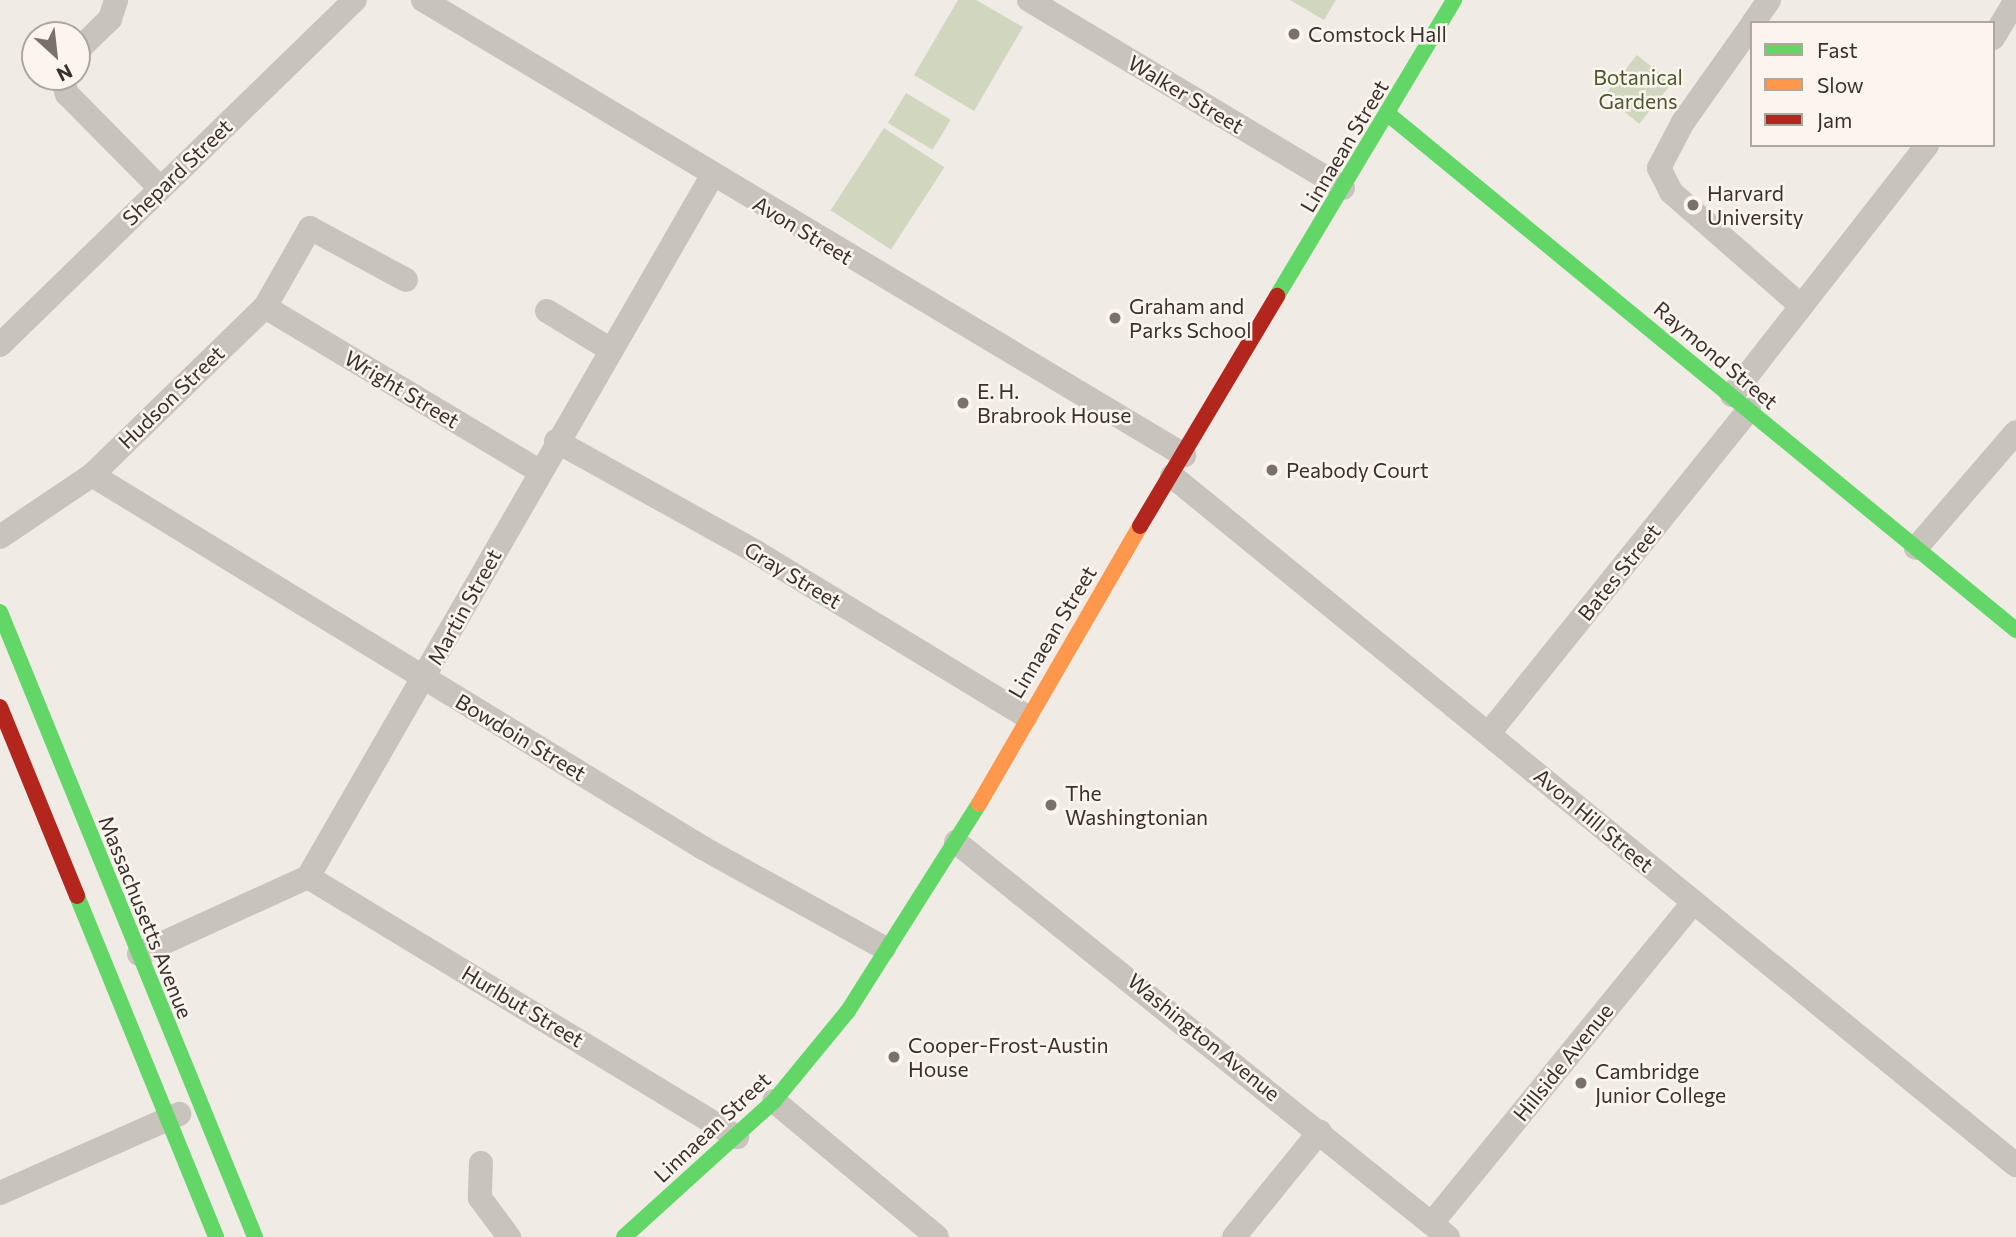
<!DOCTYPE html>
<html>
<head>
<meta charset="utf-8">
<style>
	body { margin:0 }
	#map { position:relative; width:2016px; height:1237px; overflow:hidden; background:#f0ebe5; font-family:Commissioner,sans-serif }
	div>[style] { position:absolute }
	.green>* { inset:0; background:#d1d6bf; transform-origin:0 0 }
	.street>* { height:24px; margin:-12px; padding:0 12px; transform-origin:12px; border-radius:12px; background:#c9c3be }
	.fast>* { height:16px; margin:-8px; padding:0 8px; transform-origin:8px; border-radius:8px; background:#63d668 }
	.slow>* { height:16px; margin:-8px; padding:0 8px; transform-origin:8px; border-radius:8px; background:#ff974d }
	.jam>* { height:16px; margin:-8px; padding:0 8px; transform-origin:8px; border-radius:8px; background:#b3261e }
	.dots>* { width:19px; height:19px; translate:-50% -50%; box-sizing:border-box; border:4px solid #fbf5ee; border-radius:50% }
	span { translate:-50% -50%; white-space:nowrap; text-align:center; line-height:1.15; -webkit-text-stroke:5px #fbf5ee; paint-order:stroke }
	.poi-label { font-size:21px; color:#3b302b }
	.left { translate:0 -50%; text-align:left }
	.park-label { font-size:21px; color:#4a5a2e }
	.street-label { font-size:21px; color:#3b302b }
	.legend { position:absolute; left:1750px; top:21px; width:245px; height:126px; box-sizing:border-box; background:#fbf5ee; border:2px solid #aea6a0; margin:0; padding:9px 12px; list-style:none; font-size:21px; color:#3b302b }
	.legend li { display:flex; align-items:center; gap:14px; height:35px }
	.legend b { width:35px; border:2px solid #aea6a0 }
	.north { position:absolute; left:21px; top:21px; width:70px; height:70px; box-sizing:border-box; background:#fbf5ee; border:2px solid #aea6a0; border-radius:50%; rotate:153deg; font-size:19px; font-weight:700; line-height:28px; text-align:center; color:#3b302b }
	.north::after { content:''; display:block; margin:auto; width:24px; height:32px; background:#7a716c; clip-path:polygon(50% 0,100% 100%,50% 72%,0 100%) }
</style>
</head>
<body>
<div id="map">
	<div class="green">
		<div style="clip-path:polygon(958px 0,976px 0,1023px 27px,974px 111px,914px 75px)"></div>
		<div style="clip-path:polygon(1290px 0,1336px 0,1324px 20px)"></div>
		<div style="left:1637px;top:55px;width:45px;height:52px;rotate:39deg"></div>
		<div style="left:906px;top:93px;width:52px;height:35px;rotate:31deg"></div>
		<div style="left:884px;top:128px;width:72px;height:98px;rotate:33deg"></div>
	</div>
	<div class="street">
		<div style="left:423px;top:0;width:887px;rotate:30.88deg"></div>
		<div style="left:1029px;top:0;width:366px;rotate:30.9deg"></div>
		<div style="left:1753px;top:23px;width:28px;rotate:-55deg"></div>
		<div style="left:1752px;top:25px;width:119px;rotate:125.4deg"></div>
		<div style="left:1683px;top:122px;width:52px;rotate:117.6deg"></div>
		<div style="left:1659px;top:168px;width:27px;rotate:63deg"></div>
		<div style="left:1671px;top:192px;width:173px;rotate:41.2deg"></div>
		<div style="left:1993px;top:38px;width:44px;rotate:-58.8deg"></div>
		<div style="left:77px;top:51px;width:46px;rotate:-44.1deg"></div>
		<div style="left:110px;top:19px;width:20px;rotate:-72deg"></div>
		<div style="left:62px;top:77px;width:18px;rotate:74deg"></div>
		<div style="left:67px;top:94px;width:132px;rotate:45.3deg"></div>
		<div style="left:265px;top:307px;width:319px;rotate:30.9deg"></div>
		<div style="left:547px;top:311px;width:75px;rotate:31.4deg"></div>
		<div style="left:0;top:345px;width:495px;rotate:-44.2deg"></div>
		<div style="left:1732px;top:395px;width:317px;rotate:-52deg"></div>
		<div style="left:556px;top:441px;width:229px;rotate:29deg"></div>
		<div style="left:756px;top:552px;width:316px;rotate:31.3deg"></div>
		<div style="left:92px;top:475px;width:716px;rotate:31.4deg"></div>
		<div style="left:703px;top:848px;width:207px;rotate:28.9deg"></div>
		<div style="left:1172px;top:476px;width:1090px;rotate:39.23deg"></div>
		<div style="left:0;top:537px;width:111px;rotate:-34deg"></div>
		<div style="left:92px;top:475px;width:241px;rotate:-44.2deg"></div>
		<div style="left:265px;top:307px;width:91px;rotate:-60.3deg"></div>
		<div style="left:310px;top:228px;width:109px;rotate:28.4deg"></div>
		<div style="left:1916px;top:548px;width:153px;rotate:-49.2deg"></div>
		<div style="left:1489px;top:733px;width:415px;rotate:-51.2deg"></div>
		<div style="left:956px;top:842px;width:631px;rotate:38.76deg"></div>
		<div style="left:308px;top:877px;width:502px;rotate:31.22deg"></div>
		<div style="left:139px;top:954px;width:186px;rotate:-24.5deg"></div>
		<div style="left:308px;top:877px;width:809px;rotate:-60.04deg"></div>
		<div style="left:774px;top:1101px;width:212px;rotate:39.8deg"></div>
		<div style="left:481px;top:1163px;width:35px;rotate:92deg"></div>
		<div style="left:480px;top:1198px;width:49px;rotate:53.4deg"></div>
		<div style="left:0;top:1193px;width:196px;rotate:-23.8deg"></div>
		<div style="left:1432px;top:1223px;width:414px;rotate:-50.8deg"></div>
		<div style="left:1234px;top:1237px;width:136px;rotate:-50.9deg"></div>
	</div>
	<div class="fast">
		<div style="left:1388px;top:114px;width:813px;rotate:39.41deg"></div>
		<div style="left:1277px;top:296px;width:345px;rotate:-59.1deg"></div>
		<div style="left:0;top:612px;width:675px;rotate:67.8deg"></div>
		<div style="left:77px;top:896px;width:368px;rotate:67.8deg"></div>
		<div style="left:624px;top:1237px;width:202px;rotate:-42.2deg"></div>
		<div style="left:774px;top:1101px;width:117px;rotate:-50.6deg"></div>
		<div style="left:848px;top:1011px;width:245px;rotate:-57.7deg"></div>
	</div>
	<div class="slow">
		<div style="left:979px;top:804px;width:321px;rotate:-59.9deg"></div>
	</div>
	<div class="jam">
		<div style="left:1140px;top:526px;width:268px;rotate:-59.2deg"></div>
		<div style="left:0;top:707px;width:204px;rotate:67.8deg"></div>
	</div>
	<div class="dots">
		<div style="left:1294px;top:34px;background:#7a716c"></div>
		<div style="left:1693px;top:205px;background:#7a716c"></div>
		<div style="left:1115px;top:318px;background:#7a716c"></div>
		<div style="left:963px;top:403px;background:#7a716c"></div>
		<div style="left:1272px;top:470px;background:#7a716c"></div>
		<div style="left:1051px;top:805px;background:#7a716c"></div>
		<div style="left:894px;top:1057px;background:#7a716c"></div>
		<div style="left:1581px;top:1083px;background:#7a716c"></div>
	</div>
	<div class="poi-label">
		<span class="left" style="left:1308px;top:34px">Comstock Hall</span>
		<span class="left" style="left:1707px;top:205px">Harvard<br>University</span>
		<span class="left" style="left:1129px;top:318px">Graham and<br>Parks School</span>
		<span class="left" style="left:977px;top:403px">E. H.<br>Brabrook House</span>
		<span class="left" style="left:1286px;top:470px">Peabody Court</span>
		<span class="left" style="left:1065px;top:805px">The<br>Washingtonian</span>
		<span class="left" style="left:908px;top:1057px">Cooper-Frost-Austin<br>House</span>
		<span class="left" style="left:1595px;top:1083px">Cambridge<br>Junior College</span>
	</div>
	<div class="park-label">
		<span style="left:1638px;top:89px">Botanical<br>Gardens</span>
	</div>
	<div class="street-label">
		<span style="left:1186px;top:94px;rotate:31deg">Walker Street</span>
		<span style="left:1344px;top:146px;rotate:-59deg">Linnaean Street</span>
		<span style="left:177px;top:172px;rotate:-44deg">Shepard Street</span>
		<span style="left:803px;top:230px;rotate:31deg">Avon Street</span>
		<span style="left:1716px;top:355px;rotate:40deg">Raymond Street</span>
		<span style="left:402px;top:389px;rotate:31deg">Wright Street</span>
		<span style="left:171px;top:397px;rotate:-44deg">Hudson Street</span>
		<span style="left:1619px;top:572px;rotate:-51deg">Bates Street</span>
		<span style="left:793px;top:575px;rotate:31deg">Gray Street</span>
		<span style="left:464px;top:607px;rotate:-61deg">Martin Street</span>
		<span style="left:1052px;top:632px;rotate:-59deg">Linnaean Street</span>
		<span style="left:521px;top:737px;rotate:31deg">Bowdoin Street</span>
		<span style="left:1594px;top:820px;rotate:40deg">Avon Hill Street</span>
		<span style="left:146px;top:917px;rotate:68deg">Massachusetts Avenue</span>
		<span style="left:523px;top:1006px;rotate:31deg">Hurlbut Street</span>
		<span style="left:1204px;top:1037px;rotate:39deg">Washington Avenue</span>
		<span style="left:1563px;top:1062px;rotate:-51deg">Hillside Avenue</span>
		<span style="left:712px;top:1127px;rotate:-43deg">Linnaean Street</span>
	</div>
	<ul class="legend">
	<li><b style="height:9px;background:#63d668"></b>Fast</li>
	<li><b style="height:9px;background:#ff974d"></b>Slow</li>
	<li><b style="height:9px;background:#b3261e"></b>Jam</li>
	</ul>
	<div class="north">N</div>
</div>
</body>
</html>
